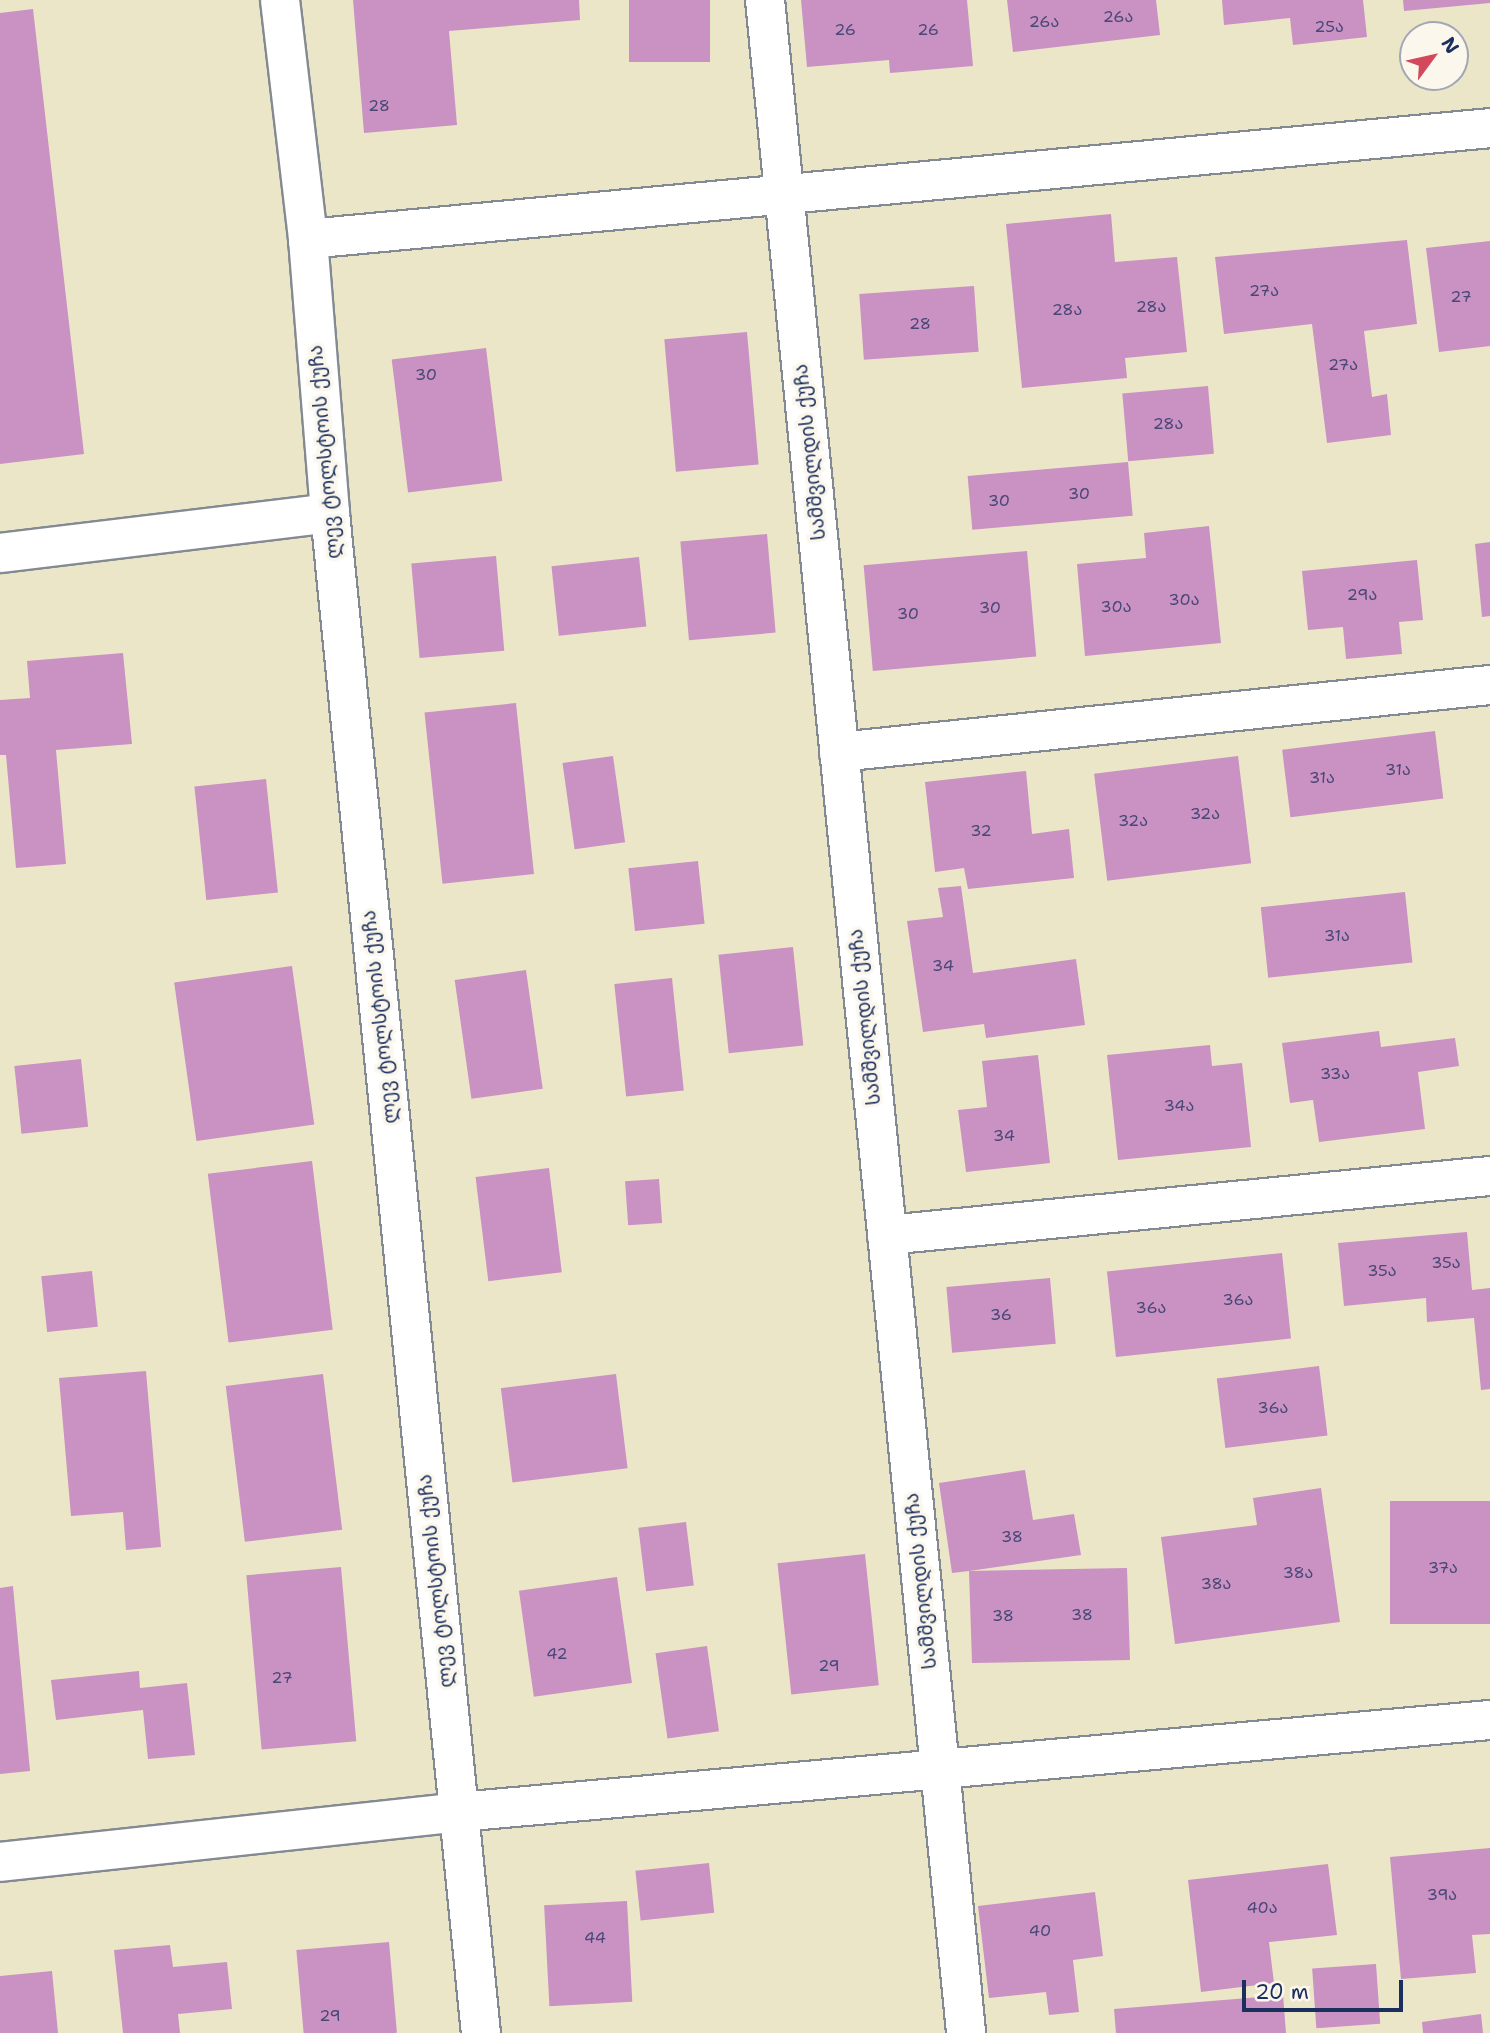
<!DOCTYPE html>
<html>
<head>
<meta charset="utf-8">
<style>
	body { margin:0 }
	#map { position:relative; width:1490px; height:2033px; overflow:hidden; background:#ece6c8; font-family:"Shantell Sans","Noto Sans Georgian",sans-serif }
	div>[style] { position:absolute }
	.building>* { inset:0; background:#ca91c3; transform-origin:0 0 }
	.roads { filter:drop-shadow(2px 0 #848a93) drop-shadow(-2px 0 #848a93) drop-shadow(0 2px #848a93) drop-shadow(0 -2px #848a93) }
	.minor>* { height:38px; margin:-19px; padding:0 19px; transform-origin:19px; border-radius:19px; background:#fff }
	span { translate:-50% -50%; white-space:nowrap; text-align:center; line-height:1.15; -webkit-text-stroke:7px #fbf7ec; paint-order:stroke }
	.number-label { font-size:16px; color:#474877 }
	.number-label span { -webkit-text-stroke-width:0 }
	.street-label { font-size:19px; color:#1b2f5e }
	.north { position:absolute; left:1399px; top:21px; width:70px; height:70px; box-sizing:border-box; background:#fbf7ec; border:2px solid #a1a7b3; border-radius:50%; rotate:57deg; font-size:19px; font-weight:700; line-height:28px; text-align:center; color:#1b2f5e }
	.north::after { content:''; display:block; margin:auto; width:24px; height:32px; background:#d1495b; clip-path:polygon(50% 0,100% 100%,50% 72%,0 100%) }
	.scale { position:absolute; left:1242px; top:1980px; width:161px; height:32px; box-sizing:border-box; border:4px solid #1b2f5e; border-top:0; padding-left:9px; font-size:21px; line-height:24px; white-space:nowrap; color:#1b2f5e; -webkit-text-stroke:5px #fbf7ec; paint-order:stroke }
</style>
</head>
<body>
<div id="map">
	<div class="building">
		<div style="clip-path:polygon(353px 0,579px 0,580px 20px,449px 31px,457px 125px,364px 133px)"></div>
		<div style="left:629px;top:0;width:81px;height:62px"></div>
		<div style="clip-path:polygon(801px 0,967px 0,973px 66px,890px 73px,889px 60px,807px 67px)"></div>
		<div style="clip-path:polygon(1007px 0,1156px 0,1160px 35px,1013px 52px)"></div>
		<div style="clip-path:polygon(1222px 0,1363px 0,1367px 37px,1293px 45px,1290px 18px,1224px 25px)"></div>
		<div style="clip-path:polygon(1403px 0,1490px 0,1490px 3px,1404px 11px)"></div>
		<div style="clip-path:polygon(33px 9px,84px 454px,0 464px,0 13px)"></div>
		<div style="clip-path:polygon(1111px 214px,1115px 262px,1177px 257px,1187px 352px,1125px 358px,1127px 378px,1022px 388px,1006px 224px)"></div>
		<div style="clip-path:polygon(1407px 240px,1417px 324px,1364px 331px,1372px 397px,1387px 394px,1391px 435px,1327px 443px,1312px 324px,1224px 334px,1215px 257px)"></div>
		<div style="clip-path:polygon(1490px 241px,1490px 346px,1439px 352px,1426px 248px)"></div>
		<div style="left:974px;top:286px;width:66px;height:115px;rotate:86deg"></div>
		<div style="left:747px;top:332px;width:133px;height:83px;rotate:85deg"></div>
		<div style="left:486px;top:348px;width:134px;height:95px;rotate:83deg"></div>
		<div style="left:1208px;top:386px;width:68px;height:86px;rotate:85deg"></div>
		<div style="left:1128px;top:462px;width:54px;height:161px;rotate:85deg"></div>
		<div style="clip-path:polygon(1209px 526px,1221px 643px,1085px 656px,1077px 564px,1146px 558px,1144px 533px)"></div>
		<div style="left:767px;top:534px;width:99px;height:87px;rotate:85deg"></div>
		<div style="clip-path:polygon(1490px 542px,1490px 616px,1482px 617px,1475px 544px)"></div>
		<div style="left:1027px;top:551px;width:106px;height:164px;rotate:85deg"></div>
		<div style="left:496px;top:556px;width:95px;height:85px;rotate:85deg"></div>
		<div style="left:639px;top:557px;width:70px;height:88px;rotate:84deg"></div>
		<div style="clip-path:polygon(1417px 560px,1423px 620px,1399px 622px,1402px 654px,1346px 659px,1343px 627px,1308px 630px,1302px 571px)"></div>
		<div style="clip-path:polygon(123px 653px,132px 744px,56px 750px,66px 864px,16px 868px,6px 755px,0 755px,0 700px,30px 698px,27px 661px)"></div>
		<div style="left:516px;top:703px;width:172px;height:92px;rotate:84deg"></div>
		<div style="left:1435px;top:731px;width:68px;height:154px;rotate:83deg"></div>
		<div style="left:613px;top:756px;width:87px;height:51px;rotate:82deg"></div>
		<div style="left:1238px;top:756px;width:108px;height:145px;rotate:83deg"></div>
		<div style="clip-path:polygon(1026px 771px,1032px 834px,1069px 829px,1074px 878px,968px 889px,964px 868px,935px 872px,925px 782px)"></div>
		<div style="left:266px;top:779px;width:114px;height:72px;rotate:84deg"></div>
		<div style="left:698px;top:861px;width:63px;height:70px;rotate:84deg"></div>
		<div style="clip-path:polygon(961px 886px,973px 973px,1076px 959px,1085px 1025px,986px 1038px,984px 1024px,923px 1032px,907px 921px,943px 917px,938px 888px)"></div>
		<div style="left:1405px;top:892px;width:71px;height:145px;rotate:84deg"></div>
		<div style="left:793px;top:947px;width:99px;height:75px;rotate:84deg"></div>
		<div style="left:292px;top:966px;width:160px;height:119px;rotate:82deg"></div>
		<div style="left:526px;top:970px;width:120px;height:72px;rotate:82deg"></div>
		<div style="left:672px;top:978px;width:113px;height:58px;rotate:84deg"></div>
		<div style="clip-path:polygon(1379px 1031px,1381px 1047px,1455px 1038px,1459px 1066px,1418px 1072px,1425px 1129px,1319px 1142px,1313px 1100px,1290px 1103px,1282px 1043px)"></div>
		<div style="clip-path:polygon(1210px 1045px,1212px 1066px,1242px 1063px,1251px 1147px,1118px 1160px,1107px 1055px)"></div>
		<div style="clip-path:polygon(1038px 1055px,1050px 1163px,966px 1172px,958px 1110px,987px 1107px,982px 1061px)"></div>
		<div style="left:81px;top:1059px;width:68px;height:67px;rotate:84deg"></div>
		<div style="left:312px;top:1161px;width:170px;height:105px;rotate:83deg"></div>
		<div style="left:549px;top:1168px;width:105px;height:74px;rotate:83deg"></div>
		<div style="left:659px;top:1179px;width:44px;height:34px;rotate:86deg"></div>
		<div style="clip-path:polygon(1467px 1232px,1472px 1290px,1490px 1288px,1490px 1389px,1481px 1390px,1474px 1318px,1427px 1322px,1426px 1298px,1344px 1306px,1338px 1243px)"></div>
		<div style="left:1282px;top:1253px;width:86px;height:176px;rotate:84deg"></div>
		<div style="left:92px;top:1271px;width:56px;height:51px;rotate:84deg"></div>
		<div style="left:1050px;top:1278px;width:66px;height:104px;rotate:85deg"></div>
		<div style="left:1319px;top:1366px;width:70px;height:103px;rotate:83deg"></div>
		<div style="clip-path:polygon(146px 1371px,161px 1547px,126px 1550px,123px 1512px,71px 1516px,59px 1378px)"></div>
		<div style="left:323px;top:1374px;width:157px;height:98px;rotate:83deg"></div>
		<div style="left:616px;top:1374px;width:95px;height:116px;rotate:83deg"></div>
		<div style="clip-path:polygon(1025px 1470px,1033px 1520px,1074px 1514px,1081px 1555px,969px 1571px,1127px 1568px,1130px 1660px,972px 1663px,969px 1571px,952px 1573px,939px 1483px)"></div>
		<div style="clip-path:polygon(1321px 1488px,1340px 1622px,1175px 1644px,1161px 1537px,1257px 1525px,1253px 1498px)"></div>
		<div style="left:1490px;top:1501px;width:123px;height:100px;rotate:90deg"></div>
		<div style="left:686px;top:1522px;width:64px;height:48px;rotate:83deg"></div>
		<div style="left:865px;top:1554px;width:132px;height:88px;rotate:84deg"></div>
		<div style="left:341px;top:1567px;width:175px;height:95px;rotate:85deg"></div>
		<div style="left:617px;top:1577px;width:107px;height:99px;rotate:82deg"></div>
		<div style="clip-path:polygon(13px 1586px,30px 1771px,0 1774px,0 1588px)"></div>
		<div style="left:707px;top:1646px;width:86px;height:52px;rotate:82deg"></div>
		<div style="clip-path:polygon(139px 1671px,140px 1688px,187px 1683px,195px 1755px,148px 1759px,143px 1710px,56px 1720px,51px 1680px)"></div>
		<div style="clip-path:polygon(1490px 1848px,1490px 1934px,1472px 1935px,1476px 1973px,1401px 1979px,1390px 1857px)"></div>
		<div style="left:709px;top:1863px;width:50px;height:74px;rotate:84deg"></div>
		<div style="clip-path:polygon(1328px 1864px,1337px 1935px,1269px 1942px,1274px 1983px,1201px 1992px,1188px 1880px)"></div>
		<div style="clip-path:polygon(1095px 1892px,1103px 1956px,1073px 1960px,1079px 2012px,1049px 2015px,1046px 1992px,989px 1998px,978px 1906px)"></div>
		<div style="left:627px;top:1901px;width:101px;height:83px;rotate:87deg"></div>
		<div style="left:389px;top:1942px;width:91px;height:93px;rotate:85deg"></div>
		<div style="clip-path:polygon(170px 1945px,173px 1967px,227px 1962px,232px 2009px,178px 2014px,180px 2033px,123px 2033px,114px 1950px)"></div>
		<div style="left:1376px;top:1964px;width:60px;height:64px;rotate:86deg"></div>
		<div style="clip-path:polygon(52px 1971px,58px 2033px,0 2033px,0 1976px)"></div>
		<div style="clip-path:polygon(1283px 1995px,1286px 2033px,1116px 2033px,1114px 2009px)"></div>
		<div style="clip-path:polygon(1481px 2014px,1483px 2033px,1423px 2033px,1422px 2022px)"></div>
	</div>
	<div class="roads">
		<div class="minor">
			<div style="left:280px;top:0;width:241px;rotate:83.3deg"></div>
			<div style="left:308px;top:239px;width:275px;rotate:85.4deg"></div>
			<div style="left:330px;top:513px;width:1527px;rotate:84.33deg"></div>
			<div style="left:765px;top:0;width:2043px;rotate:84.35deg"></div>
			<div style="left:308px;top:239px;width:1187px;rotate:-5.36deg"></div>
			<div style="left:0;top:553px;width:332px;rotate:-6.9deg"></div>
			<div style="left:839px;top:752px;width:654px;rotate:-5.88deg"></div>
			<div style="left:887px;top:1235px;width:606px;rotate:-5.59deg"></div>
			<div style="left:0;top:1862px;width:462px;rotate:-6.2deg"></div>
			<div style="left:459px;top:1812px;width:1035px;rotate:-5.1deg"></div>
		</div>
	</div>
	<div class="number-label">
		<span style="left:1118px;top:17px">26ა</span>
		<span style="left:1044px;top:22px">26ა</span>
		<span style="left:1329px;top:27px">25ა</span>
		<span style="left:845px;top:30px">26</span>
		<span style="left:928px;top:30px">26</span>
		<span style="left:379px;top:106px">28</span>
		<span style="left:1264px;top:291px">27ა</span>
		<span style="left:1461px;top:297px">27</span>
		<span style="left:1151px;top:307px">28ა</span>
		<span style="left:1067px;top:310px">28ა</span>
		<span style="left:920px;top:324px">28</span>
		<span style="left:1343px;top:365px">27ა</span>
		<span style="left:426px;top:375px">30</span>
		<span style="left:1168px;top:424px">28ა</span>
		<span style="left:1079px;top:494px">30</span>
		<span style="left:999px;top:501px">30</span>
		<span style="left:1362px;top:595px">29ა</span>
		<span style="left:1184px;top:600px">30ა</span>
		<span style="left:1116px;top:607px">30ა</span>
		<span style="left:990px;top:608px">30</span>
		<span style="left:908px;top:614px">30</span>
		<span style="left:1398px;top:770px">31ა</span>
		<span style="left:1322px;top:778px">31ა</span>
		<span style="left:1205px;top:814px">32ა</span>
		<span style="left:1133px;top:821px">32ა</span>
		<span style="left:981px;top:831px">32</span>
		<span style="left:1337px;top:936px">31ა</span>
		<span style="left:943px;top:966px">34</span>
		<span style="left:1335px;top:1074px">33ა</span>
		<span style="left:1179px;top:1106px">34ა</span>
		<span style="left:1004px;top:1136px">34</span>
		<span style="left:1446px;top:1263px">35ა</span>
		<span style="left:1382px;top:1271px">35ა</span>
		<span style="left:1238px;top:1300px">36ა</span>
		<span style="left:1151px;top:1308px">36ა</span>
		<span style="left:1001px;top:1315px">36</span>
		<span style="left:1273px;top:1408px">36ა</span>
		<span style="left:1012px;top:1537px">38</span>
		<span style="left:1443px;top:1568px">37ა</span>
		<span style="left:1298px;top:1573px">38ა</span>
		<span style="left:1216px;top:1584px">38ა</span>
		<span style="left:1082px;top:1615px">38</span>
		<span style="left:1003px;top:1616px">38</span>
		<span style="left:557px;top:1654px">42</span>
		<span style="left:829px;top:1666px">29</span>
		<span style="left:282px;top:1678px">27</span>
		<span style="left:1442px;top:1895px">39ა</span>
		<span style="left:1262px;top:1908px">40ა</span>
		<span style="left:1040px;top:1931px">40</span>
		<span style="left:595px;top:1938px">44</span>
		<span style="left:330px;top:2016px">29</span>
	</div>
	<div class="street-label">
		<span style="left:325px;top:452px;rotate:-95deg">ლევ ტოლსტოის ქუჩა</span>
		<span style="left:810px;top:452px;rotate:-96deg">სამშვილდის ქუჩა</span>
		<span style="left:380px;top:1017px;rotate:-96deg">ლევ ტოლსტოის ქუჩა</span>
		<span style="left:865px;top:1017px;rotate:-96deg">სამშვილდის ქუჩა</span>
		<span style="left:436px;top:1581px;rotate:-96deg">ლევ ტოლსტოის ქუჩა</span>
		<span style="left:921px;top:1581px;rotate:-96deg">სამშვილდის ქუჩა</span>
	</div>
	<div class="north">N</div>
	<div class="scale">20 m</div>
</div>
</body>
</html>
